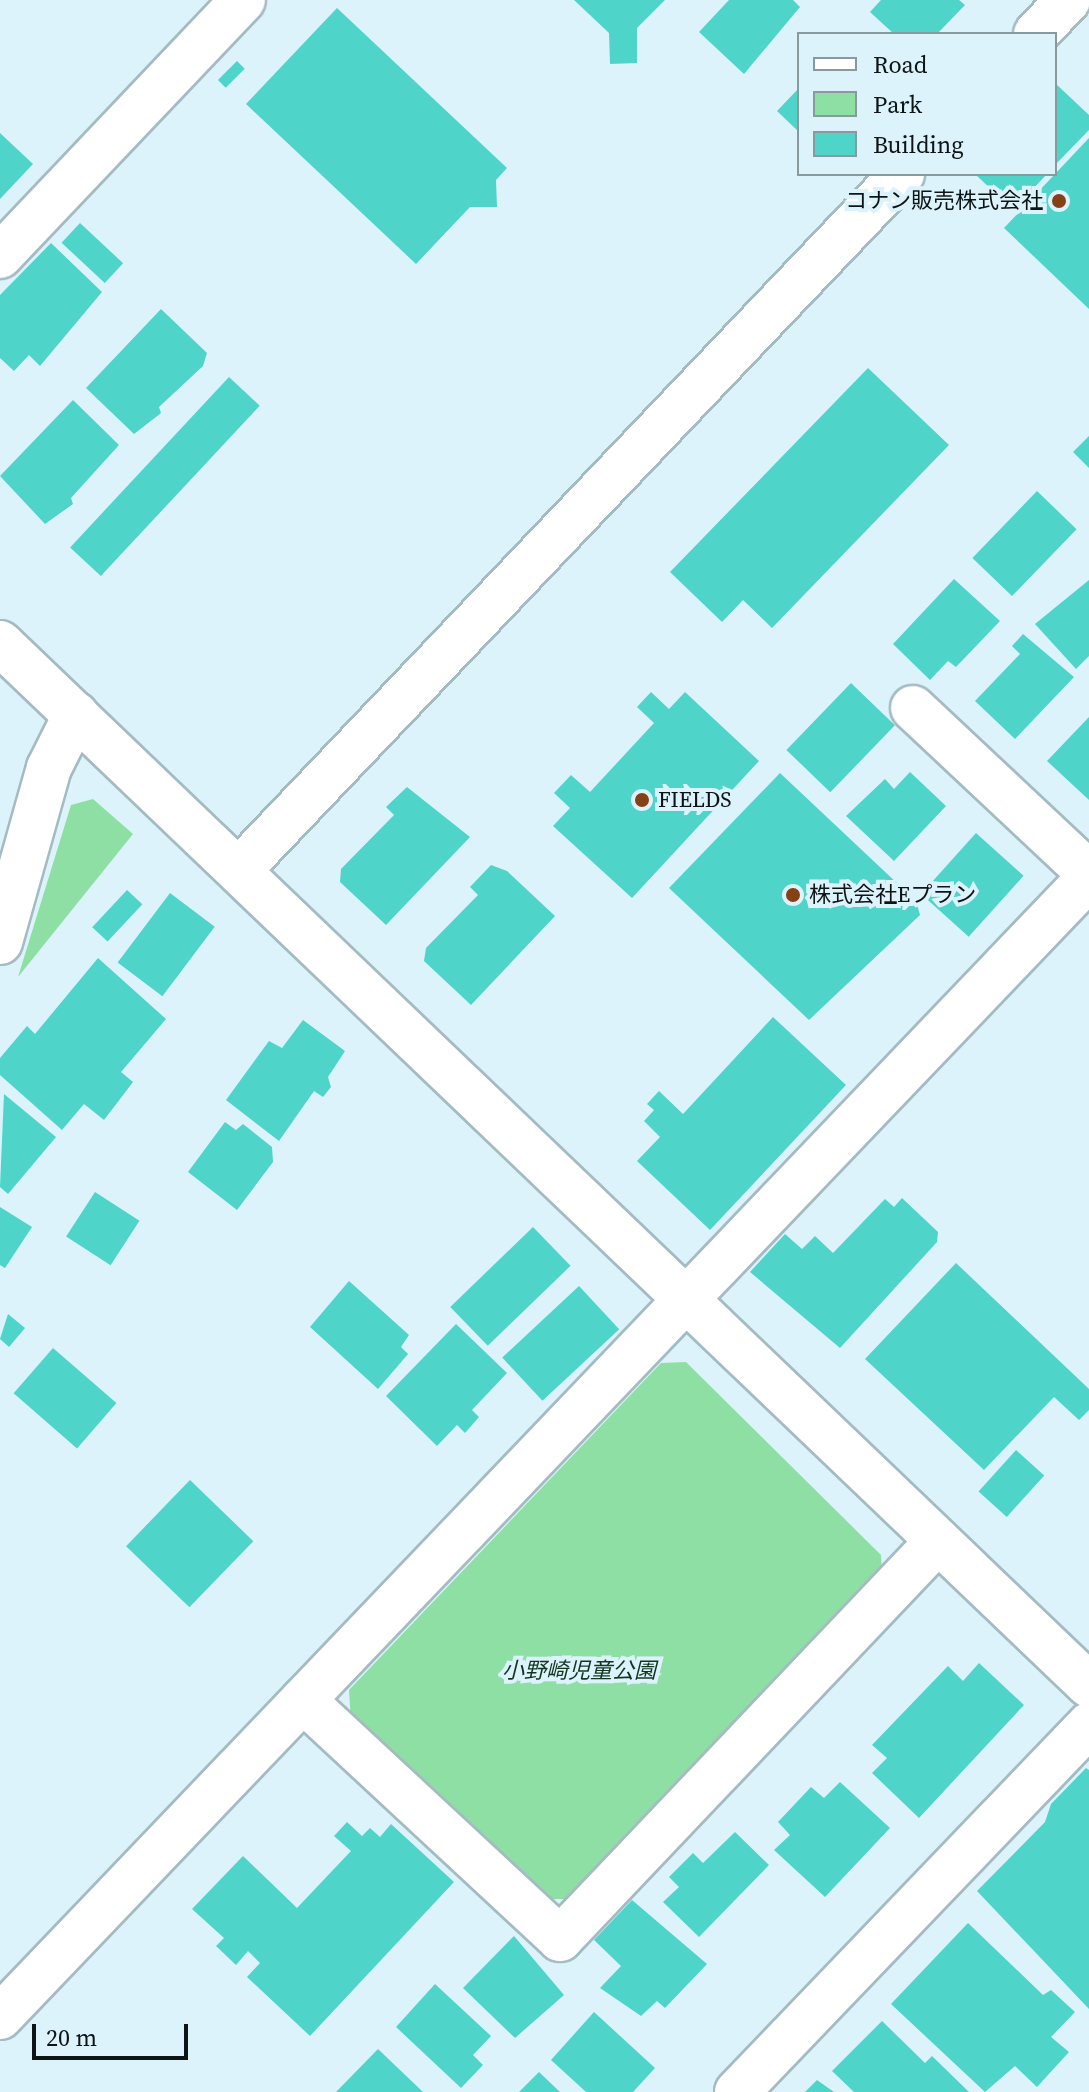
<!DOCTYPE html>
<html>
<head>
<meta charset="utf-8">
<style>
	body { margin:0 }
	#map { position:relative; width:1089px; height:2092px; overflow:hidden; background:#ddf3fb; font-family:"Source Serif 4","Noto Sans JP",serif }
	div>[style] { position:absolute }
	.green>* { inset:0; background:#8ddfa4 }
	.building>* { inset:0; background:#4ed4c8; transform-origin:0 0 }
	.roads { filter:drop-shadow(2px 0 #a5bbc2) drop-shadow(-2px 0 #a5bbc2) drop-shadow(0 2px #a5bbc2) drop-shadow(0 -2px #a5bbc2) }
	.minor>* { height:44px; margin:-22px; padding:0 22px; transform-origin:22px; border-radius:22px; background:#fff }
	.tertiary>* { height:44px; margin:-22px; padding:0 22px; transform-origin:22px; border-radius:22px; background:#fff }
	.dots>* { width:22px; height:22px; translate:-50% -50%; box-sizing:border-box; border:4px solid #ddf3fb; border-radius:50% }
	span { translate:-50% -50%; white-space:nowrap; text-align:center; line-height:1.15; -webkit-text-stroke:8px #ddf3fb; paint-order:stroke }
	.poi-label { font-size:22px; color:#0c1416 }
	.right { translate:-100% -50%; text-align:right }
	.left { translate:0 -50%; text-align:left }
	.park-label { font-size:22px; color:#12351e; font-style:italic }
	.legend { position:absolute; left:797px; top:32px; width:260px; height:144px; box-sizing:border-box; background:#ddf3fb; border:2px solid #899a9f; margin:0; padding:10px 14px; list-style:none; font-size:24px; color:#0c1416 }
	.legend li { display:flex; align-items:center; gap:16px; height:40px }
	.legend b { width:40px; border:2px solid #899a9f }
	.scale { position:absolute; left:32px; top:2024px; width:156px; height:36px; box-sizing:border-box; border:4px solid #0c1416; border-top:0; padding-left:10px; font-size:24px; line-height:28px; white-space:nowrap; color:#0c1416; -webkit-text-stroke:6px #ddf3fb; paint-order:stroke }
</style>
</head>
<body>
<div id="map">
	<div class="green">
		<div style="clip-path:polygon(93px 799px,133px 834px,18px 977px,71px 805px)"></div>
		<div style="clip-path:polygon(686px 1362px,881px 1555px,882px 1574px,574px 1899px,544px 1899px,351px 1722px,349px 1690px,661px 1363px)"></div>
	</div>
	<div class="building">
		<div style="clip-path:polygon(574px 0,665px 0,637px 28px,637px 63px,610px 64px,609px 33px)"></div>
		<div style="clip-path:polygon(729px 0,793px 0,800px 7px,744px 74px,699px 32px)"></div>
		<div style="clip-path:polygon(881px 0,959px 0,965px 5px,937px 34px,894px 34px,870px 12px)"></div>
		<div style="clip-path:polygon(337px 8px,507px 168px,496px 180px,497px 207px,470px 207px,416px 264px,246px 104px)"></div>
		<div style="left:237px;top:61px;width:11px;height:27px;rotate:45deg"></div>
		<div style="clip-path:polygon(1055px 83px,1089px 115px,1089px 130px,1055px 165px)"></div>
		<div style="clip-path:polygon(799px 88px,799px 132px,777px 111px)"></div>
		<div style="clip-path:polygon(0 133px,33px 164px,0 199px)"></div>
		<div style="clip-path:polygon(1089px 138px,1089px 309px,1004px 228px)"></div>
		<div style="clip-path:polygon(975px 174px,1047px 174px,1013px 210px)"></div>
		<div style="left:80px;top:223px;width:59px;height:27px;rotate:43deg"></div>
		<div style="clip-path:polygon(51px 243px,102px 292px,40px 366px,29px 355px,14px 371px,0 358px,0 295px)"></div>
		<div style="clip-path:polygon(161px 309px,207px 353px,203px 366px,159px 407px,161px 413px,134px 434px,86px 388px)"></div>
		<div style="clip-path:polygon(868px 368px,949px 445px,772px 628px,743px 600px,722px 622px,670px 572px)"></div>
		<div style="left:229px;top:377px;width:42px;height:233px;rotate:43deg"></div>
		<div style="clip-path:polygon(73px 400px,119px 445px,71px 498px,73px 504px,45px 524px,0 476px)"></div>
		<div style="clip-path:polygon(1089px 436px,1089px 468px,1073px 452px)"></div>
		<div style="left:1037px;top:491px;width:55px;height:93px;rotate:44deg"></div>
		<div style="clip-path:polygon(954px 579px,1000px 621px,956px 667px,948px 661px,930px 680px,893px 644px)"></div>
		<div style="clip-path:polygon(1089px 580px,1089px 656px,1076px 669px,1035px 624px)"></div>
		<div style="clip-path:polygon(1023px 634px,1074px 677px,1015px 739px,975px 701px,1020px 654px,1012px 646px)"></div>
		<div style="left:851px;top:683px;width:61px;height:93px;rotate:44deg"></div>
		<div style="clip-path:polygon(651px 692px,669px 709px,685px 692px,759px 761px,632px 898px,553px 826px,570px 808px,554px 793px,571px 775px,590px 792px,654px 723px,637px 707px)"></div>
		<div style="clip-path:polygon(1089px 717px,1089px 800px,1047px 761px)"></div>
		<div style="clip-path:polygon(910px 772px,946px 806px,894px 861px,846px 816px,885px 779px,894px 789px)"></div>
		<div style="clip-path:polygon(780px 773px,916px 901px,920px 915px,809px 1020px,669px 888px)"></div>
		<div style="clip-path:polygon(407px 787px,470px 837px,386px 925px,340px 882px,341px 869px,394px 815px,386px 807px)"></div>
		<div style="left:976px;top:833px;width:64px;height:82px;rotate:42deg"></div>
		<div style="clip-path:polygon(491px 865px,507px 871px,555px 916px,471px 1005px,424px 961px,426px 948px,478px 895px,470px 887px)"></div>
		<div style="left:127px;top:890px;width:21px;height:51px;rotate:43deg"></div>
		<div style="left:170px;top:893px;width:56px;height:87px;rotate:37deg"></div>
		<div style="clip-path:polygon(98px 958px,166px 1019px,121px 1072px,133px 1082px,104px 1120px,84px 1104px,62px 1130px,0 1075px,0 1058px,27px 1026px,35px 1034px)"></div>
		<div style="clip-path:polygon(773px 1017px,846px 1085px,710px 1230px,637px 1161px,660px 1137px,644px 1121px,654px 1110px,647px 1104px,659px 1091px,683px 1114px)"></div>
		<div style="clip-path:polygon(303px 1020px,345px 1051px,328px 1077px,331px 1087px,323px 1097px,314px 1091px,279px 1141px,226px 1100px,269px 1041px,282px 1048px)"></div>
		<div style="clip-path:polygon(4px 1094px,56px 1137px,8px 1194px,0 1187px)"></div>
		<div style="clip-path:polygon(225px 1122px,236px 1130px,243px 1124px,272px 1147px,273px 1162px,237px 1210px,188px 1172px)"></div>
		<div style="left:95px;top:1192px;width:53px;height:53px;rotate:33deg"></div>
		<div style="clip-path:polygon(902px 1198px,938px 1232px,937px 1242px,840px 1348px,750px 1272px,785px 1234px,802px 1249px,815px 1236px,833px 1253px,885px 1199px,894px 1207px)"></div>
		<div style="clip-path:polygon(0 1207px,32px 1227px,5px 1268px,0 1265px)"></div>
		<div style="left:533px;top:1227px;width:54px;height:115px;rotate:46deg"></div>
		<div style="clip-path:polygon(956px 1263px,1089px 1389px,1089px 1410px,1079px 1420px,1054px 1397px,984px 1470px,865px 1359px)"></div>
		<div style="clip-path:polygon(349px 1281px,409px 1335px,401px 1347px,408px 1354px,378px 1389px,310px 1327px)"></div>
		<div style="left:579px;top:1286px;width:59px;height:105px;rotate:47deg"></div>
		<div style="clip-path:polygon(8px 1314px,25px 1328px,9px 1347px,0 1339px)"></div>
		<div style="clip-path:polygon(456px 1324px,507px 1373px,472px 1410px,479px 1417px,465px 1433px,457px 1425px,437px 1446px,386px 1396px)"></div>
		<div style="left:53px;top:1348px;width:84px;height:60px;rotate:41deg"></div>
		<div style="left:1016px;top:1450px;width:38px;height:56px;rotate:42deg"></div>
		<div style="left:190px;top:1480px;width:88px;height:92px;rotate:44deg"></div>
		<div style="clip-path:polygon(979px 1663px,1024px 1705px,919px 1818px,872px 1773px,887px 1758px,872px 1745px,948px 1666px,963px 1681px)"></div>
		<div style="clip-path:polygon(1086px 1768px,1089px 1770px,1089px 2009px,977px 1891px,1045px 1822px,1051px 1804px)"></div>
		<div style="clip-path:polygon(840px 1782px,890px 1828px,825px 1897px,774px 1850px,790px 1835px,778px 1822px,811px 1787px,824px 1798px)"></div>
		<div style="clip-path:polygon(347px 1822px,362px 1836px,370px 1828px,380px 1837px,391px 1824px,454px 1882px,310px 2036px,247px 1977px,260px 1963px,248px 1951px,236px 1965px,216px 1946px,224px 1938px,192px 1909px,243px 1856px,297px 1908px,351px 1851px,334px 1836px)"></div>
		<div style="clip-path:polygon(735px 1832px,769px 1865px,699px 1937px,663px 1902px,679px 1887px,669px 1877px,693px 1853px,703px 1863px)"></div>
		<div style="clip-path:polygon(632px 1900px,707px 1964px,665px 2008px,657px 2001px,641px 2016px,600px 1988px,621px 1966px,594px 1940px)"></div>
		<div style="clip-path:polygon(968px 1923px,1043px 1995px,1051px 1990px,1075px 2012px,1051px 2037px,1069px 2052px,1037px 2087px,1015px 2066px,985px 2092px,891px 2004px)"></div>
		<div style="clip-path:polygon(514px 1936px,564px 1995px,515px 2038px,463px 1988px)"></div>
		<div style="clip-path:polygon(435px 1984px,491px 2036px,473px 2055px,483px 2065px,461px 2088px,396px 2027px)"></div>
		<div style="clip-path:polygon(594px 2012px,655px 2068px,633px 2092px,586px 2092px,551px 2060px)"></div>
		<div style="clip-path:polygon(882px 2021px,925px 2063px,932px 2056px,969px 2092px,854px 2092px,832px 2071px)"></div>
		<div style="clip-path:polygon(378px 2049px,423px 2092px,336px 2092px)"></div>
		<div style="clip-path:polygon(539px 2072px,560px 2092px,519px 2092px)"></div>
		<div style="clip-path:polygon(817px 2080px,834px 2092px,805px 2092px)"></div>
	</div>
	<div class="roads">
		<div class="minor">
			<div style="left:1036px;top:34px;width:47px;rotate:-46.7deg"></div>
			<div style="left:0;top:256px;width:353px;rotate:-46.5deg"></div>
			<div style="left:913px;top:708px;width:241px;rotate:43.2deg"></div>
			<div style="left:240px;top:869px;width:960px;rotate:-46.39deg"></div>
			<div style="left:0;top:942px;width:181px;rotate:-74.3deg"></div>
			<div style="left:49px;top:768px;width:60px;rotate:-63.4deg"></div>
			<div style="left:303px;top:1700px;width:351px;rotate:42.9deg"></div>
			<div style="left:560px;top:1939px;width:549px;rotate:-46.48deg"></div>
			<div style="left:0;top:2017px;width:1576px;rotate:-46.29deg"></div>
			<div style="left:737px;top:2092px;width:509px;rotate:-46.2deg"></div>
		</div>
		<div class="tertiary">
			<div style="left:0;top:643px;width:1507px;rotate:43.74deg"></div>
		</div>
	</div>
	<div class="dots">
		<div style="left:1059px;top:201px;background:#854115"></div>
		<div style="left:642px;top:800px;background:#854115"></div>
		<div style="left:793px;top:895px;background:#854115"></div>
	</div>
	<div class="poi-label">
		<span class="right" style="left:1043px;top:201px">コナン販売株式会社</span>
		<span class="left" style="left:658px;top:800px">FIELDS</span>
		<span class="left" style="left:809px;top:895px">株式会社Eプラン</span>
	</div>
	<div class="park-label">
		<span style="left:579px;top:1671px">小野崎児童公園</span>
	</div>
	<ul class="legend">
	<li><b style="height:10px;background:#fff"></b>Road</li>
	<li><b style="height:22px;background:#8ddfa4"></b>Park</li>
	<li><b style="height:22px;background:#4ed4c8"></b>Building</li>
	</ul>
	<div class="scale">20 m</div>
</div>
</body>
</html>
